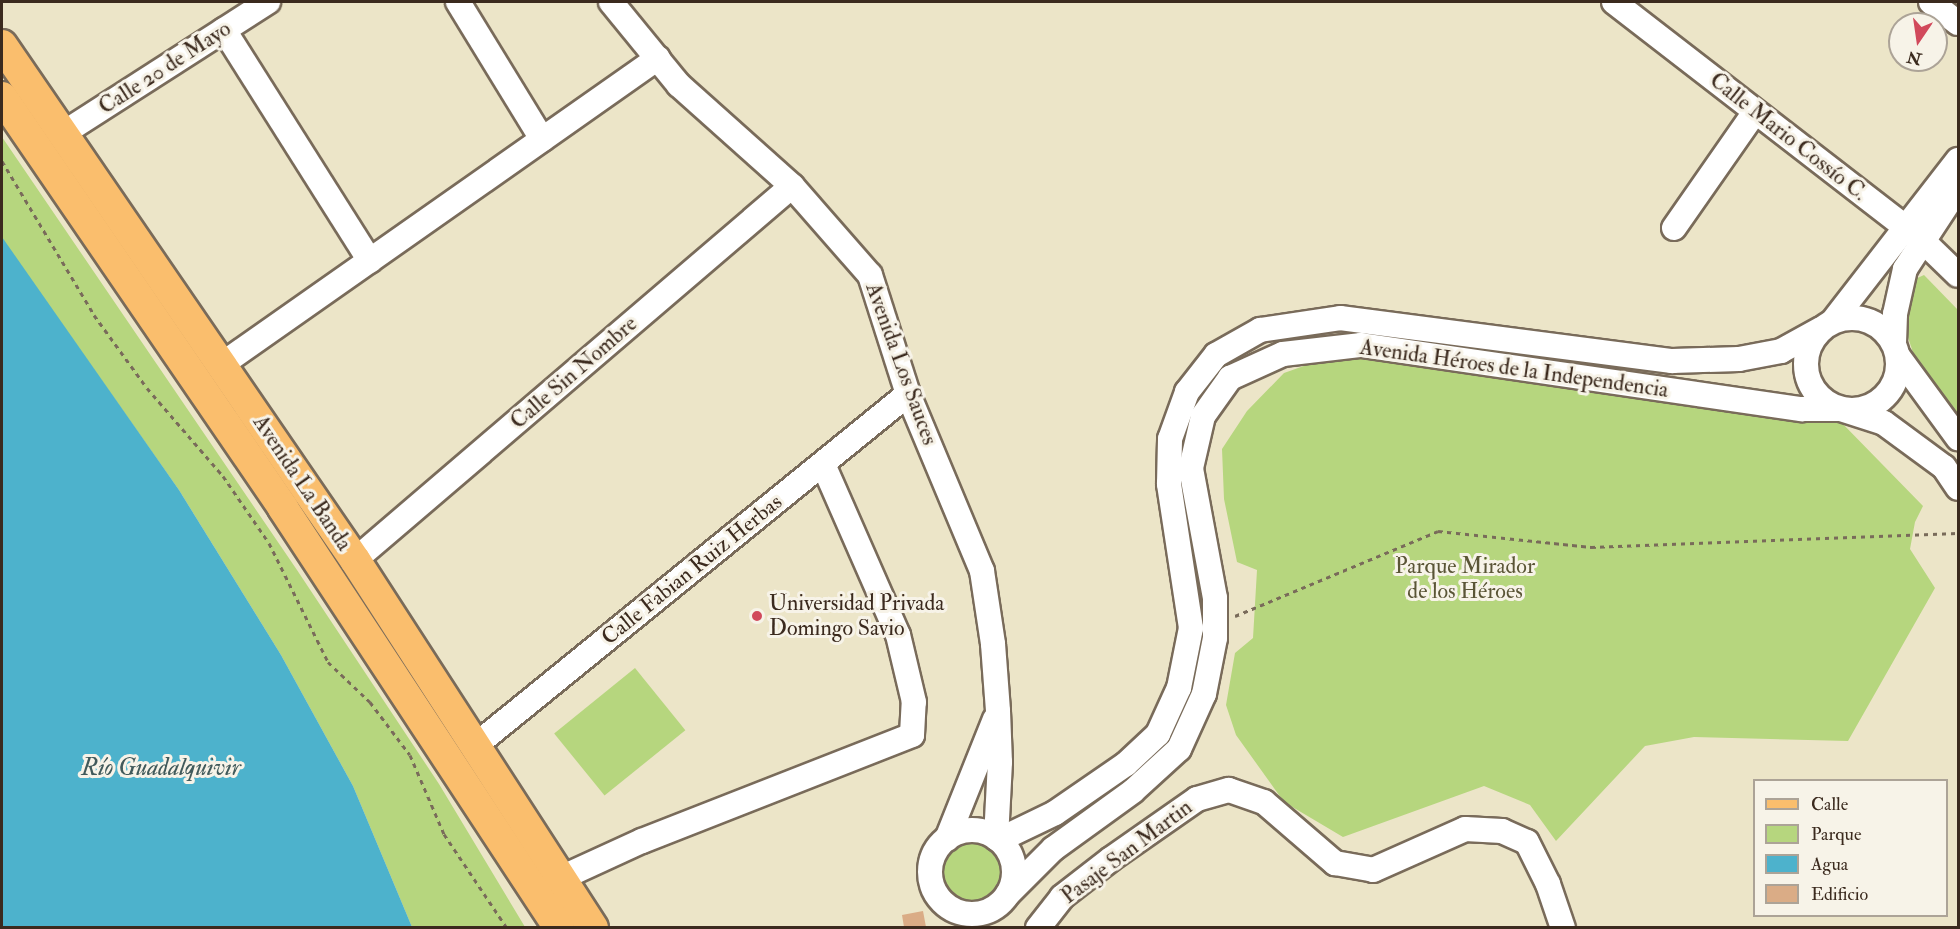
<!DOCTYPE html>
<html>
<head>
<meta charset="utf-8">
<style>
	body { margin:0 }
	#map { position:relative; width:1960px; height:929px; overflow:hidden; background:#ece5c8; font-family:"IM FELL Double Pica",serif }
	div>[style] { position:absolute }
	.green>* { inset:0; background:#b6d67e; transform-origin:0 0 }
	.round { border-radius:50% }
	.water>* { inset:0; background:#4db2cc }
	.building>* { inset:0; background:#daac86 }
	.path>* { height:3px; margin-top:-1.5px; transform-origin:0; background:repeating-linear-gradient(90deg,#796b5a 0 4.5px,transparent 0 9px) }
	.roads { filter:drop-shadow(2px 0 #796b5a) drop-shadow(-2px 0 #796b5a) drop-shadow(0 2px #796b5a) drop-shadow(0 -2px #796b5a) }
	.minor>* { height:24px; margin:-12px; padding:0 12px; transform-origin:12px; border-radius:12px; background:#fff }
	.minor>.ring { margin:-12px; padding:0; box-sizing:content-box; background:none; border:24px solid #fff; border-radius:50% }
	.major>* { height:30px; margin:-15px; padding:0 15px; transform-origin:15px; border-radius:15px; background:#fabe6d }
	.dots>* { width:16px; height:16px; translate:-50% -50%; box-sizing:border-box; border:3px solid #f7f3e8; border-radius:50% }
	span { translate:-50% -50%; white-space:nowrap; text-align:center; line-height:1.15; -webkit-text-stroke:6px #f7f3e8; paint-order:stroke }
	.street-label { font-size:22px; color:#3b2a1e }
	.park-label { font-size:22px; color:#5a5536 }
	.poi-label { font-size:22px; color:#3b2a1e }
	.left { translate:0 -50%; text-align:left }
	.water-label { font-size:24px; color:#415a5b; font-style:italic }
	.frame { position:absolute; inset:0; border:3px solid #3b2a1e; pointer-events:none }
	.legend { position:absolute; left:1753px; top:779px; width:195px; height:138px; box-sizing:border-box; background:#f7f3e8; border:2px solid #aca397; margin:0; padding:8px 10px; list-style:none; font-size:18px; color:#3b2a1e }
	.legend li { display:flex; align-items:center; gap:12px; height:30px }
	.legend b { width:30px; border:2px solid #aca397 }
	.north { position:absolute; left:1888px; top:12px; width:60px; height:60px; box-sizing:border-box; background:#f7f3e8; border:2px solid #aca397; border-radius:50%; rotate:193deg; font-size:16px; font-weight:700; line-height:24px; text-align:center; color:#3b2a1e }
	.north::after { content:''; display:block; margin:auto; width:21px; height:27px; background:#d1495b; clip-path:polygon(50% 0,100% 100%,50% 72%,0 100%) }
</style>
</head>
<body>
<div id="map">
	<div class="green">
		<div style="clip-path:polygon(2px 137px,297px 570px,439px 784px,525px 927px,412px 927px,353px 786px,281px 655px,179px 490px,2px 239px)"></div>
		<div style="clip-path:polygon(1924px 275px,1958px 310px,1958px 423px,1916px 362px,1906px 331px,1913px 280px)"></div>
		<div style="clip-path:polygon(1332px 356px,1403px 359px,1839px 420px,1923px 506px,1915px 522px,1910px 549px,1935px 588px,1848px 741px,1694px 737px,1645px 746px,1556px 841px,1530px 805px,1484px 786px,1343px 837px,1284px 802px,1236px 735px,1226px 705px,1235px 653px,1253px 638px,1257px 570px,1237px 562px,1224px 499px,1222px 449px,1247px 411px,1284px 373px)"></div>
		<div style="left:635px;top:668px;width:80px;height:104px;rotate:51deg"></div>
		<div class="round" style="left:940px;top:840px;width:62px;height:62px"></div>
	</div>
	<div class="water">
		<div style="clip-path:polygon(2px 237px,179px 490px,281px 655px,353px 786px,412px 927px,2px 927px)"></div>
	</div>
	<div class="building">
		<div style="clip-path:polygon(923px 911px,926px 927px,904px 927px,902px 915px)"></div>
	</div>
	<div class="path">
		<div style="left:2px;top:161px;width:179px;rotate:59.1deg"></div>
		<div style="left:94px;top:315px;width:90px;rotate:54deg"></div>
		<div style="left:147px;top:388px;width:116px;rotate:49.2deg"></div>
		<div style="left:223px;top:476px;width:81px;rotate:55.5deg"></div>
		<div style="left:269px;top:543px;width:133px;rotate:63.6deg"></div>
		<div style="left:328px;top:662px;width:58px;rotate:43.6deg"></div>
		<div style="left:370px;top:702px;width:66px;rotate:53deg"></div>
		<div style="left:410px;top:755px;width:86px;rotate:66.7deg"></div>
		<div style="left:444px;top:834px;width:113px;rotate:56.2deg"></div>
		<div style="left:1235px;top:616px;width:220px;rotate:-22.7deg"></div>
		<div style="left:1438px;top:531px;width:154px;rotate:6deg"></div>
		<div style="left:1591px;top:547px;width:367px;rotate:-2.2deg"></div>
	</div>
	<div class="roads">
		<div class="minor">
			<div style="left:458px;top:2px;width:161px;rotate:58.5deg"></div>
			<div style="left:611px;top:2px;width:107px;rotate:50.7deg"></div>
			<div style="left:679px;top:85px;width:152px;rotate:41.8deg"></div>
			<div style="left:792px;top:186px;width:118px;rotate:48.8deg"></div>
			<div style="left:870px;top:275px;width:125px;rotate:72.3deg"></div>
			<div style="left:908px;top:394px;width:192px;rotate:67.3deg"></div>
			<div style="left:982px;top:571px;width:74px;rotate:81.4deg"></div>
			<div style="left:993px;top:644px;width:67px;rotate:85.7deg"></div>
			<div style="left:998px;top:711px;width:51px;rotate:87.8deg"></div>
			<div style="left:1000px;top:762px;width:76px;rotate:93deg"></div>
			<div style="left:1614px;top:2px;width:392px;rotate:37.7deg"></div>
			<div style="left:1924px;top:242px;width:47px;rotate:44.1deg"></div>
			<div style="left:1931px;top:2px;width:34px;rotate:38deg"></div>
			<div style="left:224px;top:30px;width:273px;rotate:57.7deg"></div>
			<div style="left:62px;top:134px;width:245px;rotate:-32.7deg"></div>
			<div style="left:1674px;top:228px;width:141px;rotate:-55.1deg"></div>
			<div class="ring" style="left:1806px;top:318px;width:68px;height:68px"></div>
			<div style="left:1833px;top:321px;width:204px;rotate:-52.2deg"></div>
			<div style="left:1894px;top:343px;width:29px;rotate:-88deg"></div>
			<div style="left:1895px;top:314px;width:46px;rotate:-77.5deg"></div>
			<div style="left:1905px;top:269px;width:97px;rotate:-56.8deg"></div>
			<div style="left:1898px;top:356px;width:102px;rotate:53.8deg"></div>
			<div style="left:221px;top:365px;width:534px;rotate:-35.09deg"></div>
			<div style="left:355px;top:560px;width:575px;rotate:-40.56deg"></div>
			<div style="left:476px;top:745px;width:557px;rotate:-39.09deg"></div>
			<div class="ring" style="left:930px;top:830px;width:60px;height:60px"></div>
			<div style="left:947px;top:839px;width:129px;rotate:-68.2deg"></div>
			<div style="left:999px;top:840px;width:62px;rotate:-25.7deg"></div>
			<div style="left:1055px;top:813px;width:86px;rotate:-34.6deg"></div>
			<div style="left:1126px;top:764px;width:44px;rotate:-43.2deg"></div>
			<div style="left:1158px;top:734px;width:51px;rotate:-65.5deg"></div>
			<div style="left:1179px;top:688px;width:61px;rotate:-78.7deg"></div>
			<div style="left:1191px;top:628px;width:146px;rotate:-98.7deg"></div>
			<div style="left:1169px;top:484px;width:45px;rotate:-88.7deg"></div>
			<div style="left:1170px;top:439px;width:50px;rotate:-70.1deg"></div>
			<div style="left:1187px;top:392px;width:47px;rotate:-51.9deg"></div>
			<div style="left:1216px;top:355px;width:51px;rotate:-29.6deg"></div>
			<div style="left:1260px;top:330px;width:81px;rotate:-8.5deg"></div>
			<div style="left:1340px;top:318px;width:335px;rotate:7.4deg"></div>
			<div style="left:1672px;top:361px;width:67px;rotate:-1.7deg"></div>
			<div style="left:1739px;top:359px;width:43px;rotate:-10.8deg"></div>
			<div style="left:1781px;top:351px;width:46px;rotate:-28.8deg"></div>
			<div style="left:561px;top:878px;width:89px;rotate:-24.6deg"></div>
			<div style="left:642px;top:841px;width:290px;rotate:-21.4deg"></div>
			<div style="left:912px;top:735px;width:33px;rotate:-87deg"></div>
			<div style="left:914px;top:702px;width:69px;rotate:-103.4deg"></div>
			<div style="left:898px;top:635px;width:187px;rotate:-113.7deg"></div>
			<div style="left:1008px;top:894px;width:64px;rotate:-45deg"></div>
			<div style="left:1053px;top:849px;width:99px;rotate:-35.9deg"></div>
			<div style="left:1133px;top:791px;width:62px;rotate:-42.4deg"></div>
			<div style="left:1179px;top:749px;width:60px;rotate:-65.6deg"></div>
			<div style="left:1204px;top:694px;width:57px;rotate:-78.9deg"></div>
			<div style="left:1215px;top:638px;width:40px;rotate:-90deg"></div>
			<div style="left:1215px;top:598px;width:132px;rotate:-100.5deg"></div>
			<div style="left:1191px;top:468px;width:53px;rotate:-77deg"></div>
			<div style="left:1203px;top:416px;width:47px;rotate:-54.6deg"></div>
			<div style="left:1230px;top:378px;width:58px;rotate:-24.4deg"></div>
			<div style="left:1283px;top:354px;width:79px;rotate:-6.6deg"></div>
			<div style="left:1361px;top:345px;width:446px;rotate:8.3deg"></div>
			<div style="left:1802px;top:409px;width:39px"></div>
			<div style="left:1841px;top:409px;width:45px;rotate:18deg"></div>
			<div style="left:1884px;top:423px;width:74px;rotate:36.3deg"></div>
			<div style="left:1944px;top:467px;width:25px;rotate:56deg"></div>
			<div style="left:1038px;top:928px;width:39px;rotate:-52deg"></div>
			<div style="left:1062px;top:897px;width:62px;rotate:-37.8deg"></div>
			<div style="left:1111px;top:859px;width:105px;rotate:-34.9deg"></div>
			<div style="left:1197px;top:799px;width:33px;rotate:-16deg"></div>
			<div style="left:1229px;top:790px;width:37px;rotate:19deg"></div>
			<div style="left:1264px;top:802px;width:94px;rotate:40.7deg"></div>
			<div style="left:1335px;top:863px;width:39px;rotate:10deg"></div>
			<div style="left:1373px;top:870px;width:101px;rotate:-24deg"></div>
			<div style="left:1465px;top:829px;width:37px;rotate:3deg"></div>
			<div style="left:1502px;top:831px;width:27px;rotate:24deg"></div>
			<div style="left:1527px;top:842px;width:47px;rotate:63.4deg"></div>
			<div style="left:1548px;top:884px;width:46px;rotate:71.2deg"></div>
		</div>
		<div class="major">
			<div style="left:2px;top:45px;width:624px;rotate:55.57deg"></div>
			<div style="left:355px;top:560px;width:438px;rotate:57.1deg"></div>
			<div style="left:2px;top:97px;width:498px;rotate:55.6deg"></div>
			<div style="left:283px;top:508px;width:503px;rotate:56.69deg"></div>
		</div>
	</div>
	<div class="dots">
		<div style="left:757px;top:616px;background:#d1495b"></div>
	</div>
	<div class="street-label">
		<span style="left:165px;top:68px;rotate:-33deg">Calle 20 de Mayo</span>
		<span style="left:1788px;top:137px;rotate:38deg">Calle Mario Cossío C.</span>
		<span style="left:901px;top:364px;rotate:70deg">Avenida Los Sauces</span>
		<span style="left:1514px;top:369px;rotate:8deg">Avenida Héroes de la Independencia</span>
		<span style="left:574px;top:373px;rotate:-41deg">Calle Sin Nombre</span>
		<span style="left:302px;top:483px;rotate:56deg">Avenida La Banda</span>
		<span style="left:692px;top:570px;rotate:-39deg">Calle Fabian Ruiz Herbas</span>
		<span style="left:1127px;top:852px;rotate:-37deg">Pasaje San Martin</span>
	</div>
	<div class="park-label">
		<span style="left:1465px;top:579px">Parque Mirador<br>de los Héroes</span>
	</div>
	<div class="poi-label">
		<span class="left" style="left:769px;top:616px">Universidad Privada<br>Domingo Savio</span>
	</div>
	<div class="water-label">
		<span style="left:161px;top:768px">Río Guadalquivir</span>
	</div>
	<div class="frame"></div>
	<ul class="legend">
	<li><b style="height:8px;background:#fabe6d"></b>Calle</li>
	<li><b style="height:16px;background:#b6d67e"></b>Parque</li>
	<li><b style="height:16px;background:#4db2cc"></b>Agua</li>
	<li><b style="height:16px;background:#daac86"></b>Edificio</li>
	</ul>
	<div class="north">N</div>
</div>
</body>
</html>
